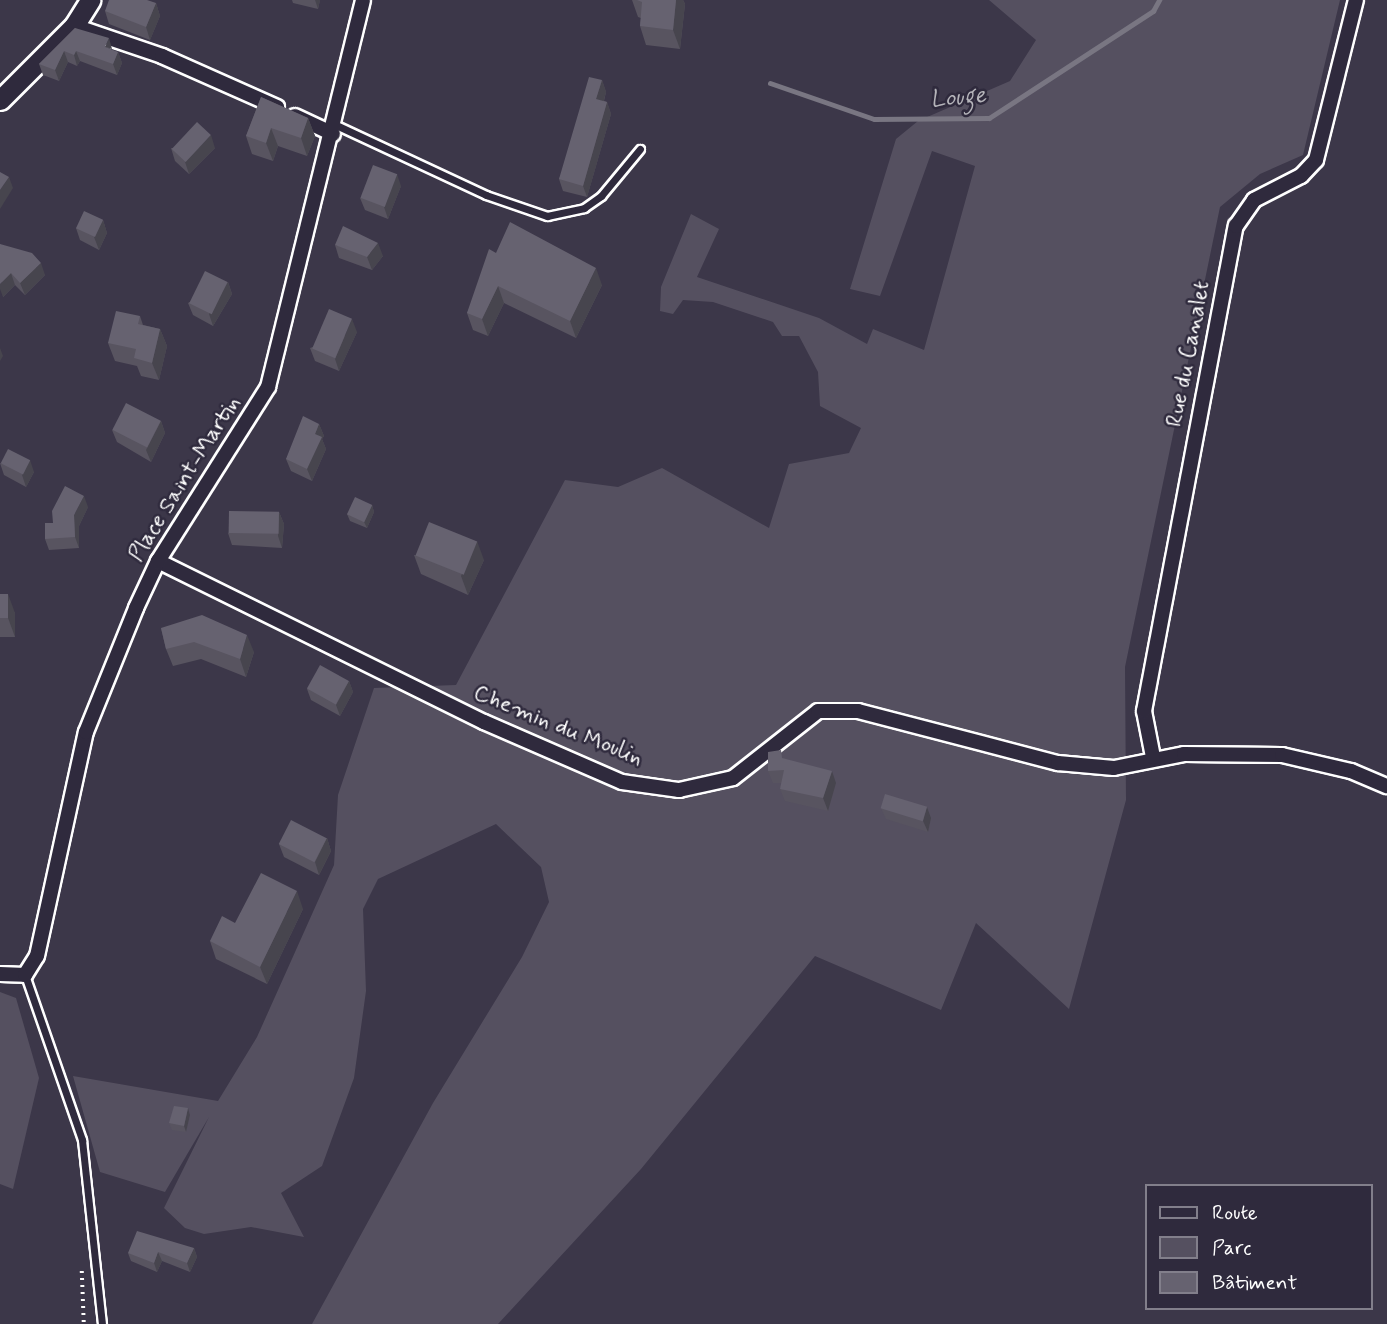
<!DOCTYPE html>
<html>
<head>
<meta charset="utf-8">
<style>
	body { margin:0 }
	#map { position:relative; width:1387px; height:1324px; overflow:hidden; background:#3c3749; font-family:Mynerve,sans-serif }
	div>[style] { position:absolute }
	.green>* { inset:0; background:#555060 }
	.stream>* { height:5px; margin:-2.5px; padding:0 2.5px; transform-origin:2.5px; border-radius:2.5px; background:#797682 }
	.path>* { height:3.5px; margin-top:-1.75px; transform-origin:0; background:repeating-linear-gradient(90deg,#fff 0 2px,transparent 0 7px) }
	.roads { filter:drop-shadow(2px 0 #fff) drop-shadow(-2px 0 #fff) drop-shadow(0 2px #fff) drop-shadow(0 -2px #fff) }
	.lane>* { height:7px; margin:-3.5px; padding:0 3.5px; transform-origin:3.5px; border-radius:3.5px; background:#2f2a3d }
	.street>* { height:14px; margin:-7px; padding:0 7px; transform-origin:7px; border-radius:7px; background:#2f2a3d }
	.secondary>* { height:19px; margin:-9.5px; padding:0 9.5px; transform-origin:9.5px; border-radius:9.5px; background:#2f2a3d }
	.wall>* { inset:0; background:#585460 }
	.shaded-wall>* { inset:0; background:#47454e }
	.building>* { inset:0; background:#666270; transform-origin:0 0 }
	span { translate:-50% -50%; white-space:nowrap; text-align:center; line-height:1.15; -webkit-text-stroke:5px #2f2a3d; paint-order:stroke }
	.street-label { font-size:23px; color:#fff }
	.water-label { font-size:24px; color:#b5b4ba; font-style:italic }
	.legend { position:absolute; left:1145px; top:1184px; width:228px; height:126px; box-sizing:border-box; background:#2f2a3d; border:2px solid #827f8b; margin:0; padding:9px 12px; list-style:none; font-size:21px; color:#fff }
	.legend li { display:flex; align-items:center; gap:14px; height:35px }
	.legend b { width:35px; border:2px solid #827f8b }
</style>
</head>
<body>
<div id="map">
	<div class="green">
		<div style="clip-path:polygon(989px 0,1340px 0,1303px 155px,1260px 174px,1220px 207px,1125px 667px,1126px 800px,1069px 1009px,976px 923px,941px 1010px,815px 956px,641px 1169px,498px 1324px,312px 1324px,433px 1103px,522px 957px,549px 902px,541px 867px,496px 824px,378px 879px,363px 909px,366px 991px,354px 1078px,322px 1166px,281px 1193px,304px 1237px,251px 1227px,204px 1234px,185px 1228px,164px 1208px,209px 1117px,165px 1192px,100px 1172px,73px 1076px,218px 1101px,257px 1037px,334px 865px,338px 795px,374px 688px,456px 685px,565px 480px,618px 487px,662px 468px,769px 528px,789px 464px,849px 453px,861px 428px,820px 406px,818px 372px,799px 336px,782px 336px,773px 322px,713px 302px,683px 300px,673px 314px,660px 311px,661px 287px,691px 214px,719px 229px,697px 277px,819px 318px,867px 344px,873px 329px,924px 350px,975px 166px,932px 151px,880px 296px,850px 289px,896px 139px,918px 121px,1010px 81px,1036px 40px)"></div>
		<div style="clip-path:polygon(0 992px,16px 998px,39px 1078px,13px 1189px,0 1184px)"></div>
	</div>
	<div class="stream">
		<div style="left:770px;top:83px;width:110px;rotate:19.1deg"></div>
		<div style="left:874px;top:119px;width:115px;rotate:-0.5deg"></div>
		<div style="left:989px;top:118px;width:196px;rotate:-33.1deg"></div>
		<div style="left:1153px;top:11px;width:13px;rotate:-61deg"></div>
	</div>
	<div class="path">
		<div style="left:82px;top:1271px;width:53px;rotate:87.8deg"></div>
	</div>
	<div class="roads">
		<div class="lane">
			<div style="left:336px;top:125px;width:166px;rotate:25deg"></div>
			<div style="left:486px;top:195px;width:65px;rotate:19deg"></div>
			<div style="left:547px;top:216px;width:38px;rotate:-12deg"></div>
			<div style="left:584px;top:208px;width:21px;rotate:-35deg"></div>
			<div style="left:601px;top:196px;width:61px;rotate:-50.3deg"></div>
			<div style="left:25px;top:975px;width:175px;rotate:70.9deg"></div>
			<div style="left:82px;top:1140px;width:185px;rotate:83.8deg"></div>
		</div>
		<div class="street">
			<div style="left:74px;top:26px;width:93px;rotate:18.8deg"></div>
			<div style="left:162px;top:56px;width:126px;rotate:23.9deg"></div>
			<div style="left:295px;top:116px;width:42px;rotate:25.3deg"></div>
			<div style="left:158px;top:561px;width:364px;rotate:26.3deg"></div>
			<div style="left:484px;top:722px;width:150px;rotate:23.5deg"></div>
			<div style="left:622px;top:782px;width:58px;rotate:8deg"></div>
			<div style="left:679px;top:790px;width:55px;rotate:-12.5deg"></div>
			<div style="left:733px;top:778px;width:108px;rotate:-38.2deg"></div>
			<div style="left:818px;top:711px;width:40px"></div>
			<div style="left:858px;top:711px;width:207px;rotate:14.6deg"></div>
			<div style="left:1058px;top:763px;width:56px;rotate:5.1deg"></div>
			<div style="left:1114px;top:768px;width:71px;rotate:-11.3deg"></div>
			<div style="left:1184px;top:754px;width:98px;rotate:0.6deg"></div>
			<div style="left:1282px;top:755px;width:71px;rotate:13.1deg"></div>
			<div style="left:1351px;top:771px;width:39px;rotate:23deg"></div>
			<div style="left:1153px;top:757px;width:47px;rotate:-101.1deg"></div>
			<div style="left:1144px;top:711px;width:494px;rotate:-79.3deg"></div>
			<div style="left:1236px;top:226px;width:32px;rotate:-55deg"></div>
			<div style="left:1254px;top:200px;width:53px;rotate:-27.1deg"></div>
			<div style="left:1301px;top:176px;width:22px;rotate:-47deg"></div>
			<div style="left:1316px;top:160px;width:165px;rotate:-76deg"></div>
			<div style="left:0;top:974px;width:25px;rotate:2deg"></div>
			<div style="left:25px;top:975px;width:22px;rotate:-58deg"></div>
			<div style="left:37px;top:956px;width:229px;rotate:-77.7deg"></div>
			<div style="left:86px;top:732px;width:134px;rotate:-68deg"></div>
			<div style="left:136px;top:608px;width:52px;rotate:-64.9deg"></div>
			<div style="left:158px;top:561px;width:206px;rotate:-57.7deg"></div>
			<div style="left:268px;top:387px;width:398px;rotate:-76.2deg"></div>
		</div>
		<div class="secondary">
			<div style="left:0;top:100px;width:105px;rotate:-45deg"></div>
			<div style="left:74px;top:26px;width:31px;rotate:-58deg"></div>
		</div>
	</div>
	<div class="wall">
		<div style="clip-path:polygon(292px 0,320px 0,318px 9px,293px 3px)"></div>
		<div style="clip-path:polygon(632px 0,683px 0,685px 4px,680px 49px,646px 45px,640px 26px,641px 18px,638px 17px)"></div>
		<div style="clip-path:polygon(156px 3px,160px 16px,150px 40px,109px 24px,105px 11px)"></div>
		<div style="clip-path:polygon(75px 28px,112px 50px,118px 52px,122px 63px,117px 75px,80px 61px,77px 66px,68px 62px,59px 81px,43px 75px,39px 64px)"></div>
		<div style="clip-path:polygon(602px 80px,606px 92px,604px 101px,607px 102px,611px 114px,587px 197px,563px 191px,559px 179px)"></div>
		<div style="clip-path:polygon(261px 97px,308px 118px,315px 136px,307px 156px,278px 146px,273px 161px,252px 154px,246px 136px)"></div>
		<div style="clip-path:polygon(171px 148px,215px 148px,189px 174px,175px 161px)"></div>
		<div style="clip-path:polygon(401px 186px,388px 219px,365px 210px,360px 198px)"></div>
		<div style="clip-path:polygon(103px 220px,107px 233px,99px 250px,80px 240px,76px 228px)"></div>
		<div style="clip-path:polygon(0 244px,45px 275px,25px 295px,15px 285px,3px 297px)"></div>
		<div style="clip-path:polygon(335px 245px,383px 256px,372px 270px,339px 258px)"></div>
		<div style="clip-path:polygon(496px 253px,602px 285px,576px 338px,504px 303px,488px 336px,473px 330px,467px 313px)"></div>
		<div style="clip-path:polygon(228px 282px,232px 294px,213px 326px,193px 315px,188px 303px)"></div>
		<div style="clip-path:polygon(140px 316px,143px 325px,160px 329px,167px 346px,159px 380px,141px 376px,137px 366px,115px 361px,108px 343px)"></div>
		<div style="clip-path:polygon(357px 332px,339px 371px,315px 361px,310px 348px)"></div>
		<div style="clip-path:polygon(161px 421px,165px 433px,151px 462px,117px 442px,112px 430px)"></div>
		<div style="clip-path:polygon(319px 424px,324px 436px,322px 439px,326px 449px,312px 481px,291px 471px,286px 459px)"></div>
		<div style="clip-path:polygon(0 463px,34px 472px,26px 487px,4px 475px)"></div>
		<div style="clip-path:polygon(372px 505px,374px 512px,367px 528px,350px 521px,347px 514px)"></div>
		<div style="clip-path:polygon(88px 507px,79px 526px,79px 548px,49px 550px,45px 539px,53px 523px)"></div>
		<div style="clip-path:polygon(279px 512px,284px 524px,282px 548px,232px 545px,228px 533px)"></div>
		<div style="clip-path:polygon(414px 555px,484px 560px,468px 595px,421px 574px)"></div>
		<div style="clip-path:polygon(0 595px,15px 613px,15px 637px,0 637px)"></div>
		<div style="clip-path:polygon(161px 628px,254px 652px,246px 677px,201px 659px,173px 666px,166px 649px)"></div>
		<div style="clip-path:polygon(349px 681px,353px 692px,340px 716px,311px 700px,307px 689px)"></div>
		<div style="clip-path:polygon(784px 758px,836px 783px,828px 811px,785px 801px,780px 789px,781px 783px,773px 783px,768px 771px)"></div>
		<div style="clip-path:polygon(881px 808px,931px 818px,928px 832px,886px 819px)"></div>
		<div style="clip-path:polygon(327px 838px,331px 851px,319px 875px,284px 857px,279px 844px)"></div>
		<div style="clip-path:polygon(303px 909px,267px 984px,216px 959px,210px 941px,235px 923px)"></div>
		<div style="clip-path:polygon(190px 1115px,186px 1132px,172px 1130px,169px 1123px)"></div>
		<div style="clip-path:polygon(194px 1248px,197px 1257px,190px 1272px,162px 1261px,157px 1272px,131px 1261px,128px 1253px)"></div>
	</div>
	<div class="shaded-wall">
		<div style="clip-path:polygon(315px 0,320px 0,318px 9px)"></div>
		<div style="clip-path:polygon(676px 0,683px 0,685px 4px,680px 49px,673px 30px)"></div>
		<div style="clip-path:polygon(156px 3px,160px 16px,150px 40px,146px 27px)"></div>
		<div style="clip-path:polygon(109px 38px,112px 49px,105px 47px)"></div>
		<div style="clip-path:polygon(64px 51px,68px 62px,59px 81px,55px 70px)"></div>
		<div style="clip-path:polygon(76px 51px,80px 61px,77px 66px,74px 55px)"></div>
		<div style="clip-path:polygon(118px 52px,122px 63px,117px 75px,113px 64px)"></div>
		<div style="clip-path:polygon(602px 80px,606px 92px,601px 111px,596px 99px)"></div>
		<div style="clip-path:polygon(607px 102px,611px 114px,587px 197px,583px 186px)"></div>
		<div style="clip-path:polygon(308px 118px,315px 136px,307px 156px,301px 138px)"></div>
		<div style="clip-path:polygon(271px 128px,278px 146px,273px 161px,266px 143px)"></div>
		<div style="clip-path:polygon(211px 135px,215px 148px,189px 174px,185px 162px)"></div>
		<div style="clip-path:polygon(397px 174px,401px 186px,388px 219px,384px 207px)"></div>
		<div style="clip-path:polygon(9px 177px,13px 188px,0 209px,0 190px)"></div>
		<div style="clip-path:polygon(103px 220px,107px 233px,99px 250px,94px 237px)"></div>
		<div style="clip-path:polygon(378px 243px,383px 256px,372px 270px,367px 257px)"></div>
		<div style="clip-path:polygon(41px 263px,45px 275px,25px 295px,20px 283px)"></div>
		<div style="clip-path:polygon(596px 268px,602px 285px,576px 338px,570px 321px)"></div>
		<div style="clip-path:polygon(11px 273px,15px 285px,3px 297px,0 289px,0 284px)"></div>
		<div style="clip-path:polygon(228px 282px,232px 294px,213px 326px,209px 314px)"></div>
		<div style="clip-path:polygon(498px 286px,504px 303px,488px 336px,482px 319px)"></div>
		<div style="clip-path:polygon(352px 319px,357px 332px,339px 371px,335px 359px)"></div>
		<div style="clip-path:polygon(160px 329px,167px 346px,159px 380px,152px 363px)"></div>
		<div style="clip-path:polygon(0 348px,3px 356px,0 361px)"></div>
		<div style="clip-path:polygon(161px 421px,165px 433px,151px 462px,146px 450px)"></div>
		<div style="clip-path:polygon(319px 424px,324px 436px,322px 439px,326px 449px,312px 481px,307px 469px,315px 434px)"></div>
		<div style="clip-path:polygon(30px 460px,34px 472px,26px 487px,22px 475px)"></div>
		<div style="clip-path:polygon(84px 496px,88px 507px,79px 526px,79px 548px,75px 537px,74px 515px)"></div>
		<div style="clip-path:polygon(372px 505px,374px 512px,367px 528px,364px 522px)"></div>
		<div style="clip-path:polygon(279px 512px,284px 524px,282px 548px,278px 536px)"></div>
		<div style="clip-path:polygon(477px 541px,484px 560px,468px 595px,461px 576px)"></div>
		<div style="clip-path:polygon(8px 594px,15px 613px,15px 637px,8px 618px)"></div>
		<div style="clip-path:polygon(247px 635px,254px 652px,246px 677px,240px 659px)"></div>
		<div style="clip-path:polygon(349px 681px,353px 692px,340px 716px,336px 705px)"></div>
		<div style="clip-path:polygon(832px 771px,836px 783px,828px 811px,823px 798px)"></div>
		<div style="clip-path:polygon(927px 807px,931px 818px,928px 832px,923px 821px)"></div>
		<div style="clip-path:polygon(327px 838px,331px 851px,319px 875px,315px 862px)"></div>
		<div style="clip-path:polygon(297px 891px,303px 909px,267px 984px,260px 967px)"></div>
		<div style="clip-path:polygon(188px 1108px,190px 1115px,186px 1132px,184px 1126px)"></div>
		<div style="clip-path:polygon(194px 1248px,197px 1257px,190px 1272px,187px 1263px)"></div>
		<div style="clip-path:polygon(158px 1252px,162px 1261px,157px 1272px,154px 1263px)"></div>
	</div>
	<div class="building">
		<div style="clip-path:polygon(109px 0,147px 0,156px 3px,146px 27px,105px 11px)"></div>
		<div style="clip-path:polygon(637px 0,676px 0,673px 30px,640px 26px,642px 2px)"></div>
		<div style="clip-path:polygon(75px 28px,109px 38px,105px 47px,118px 52px,113px 64px,76px 51px,74px 55px,64px 51px,55px 70px,39px 64px)"></div>
		<div style="clip-path:polygon(589px 77px,602px 80px,596px 99px,607px 102px,583px 186px,559px 179px)"></div>
		<div style="clip-path:polygon(261px 97px,308px 118px,301px 138px,271px 128px,266px 143px,246px 136px)"></div>
		<div style="left:197px;top:122px;width:19px;height:37px;rotate:43deg"></div>
		<div style="left:373px;top:165px;width:26px;height:35px;rotate:21deg"></div>
		<div style="clip-path:polygon(0 172px,9px 177px,0 190px)"></div>
		<div style="left:84px;top:211px;width:21px;height:19px;rotate:25deg"></div>
		<div style="clip-path:polygon(510px 222px,596px 268px,570px 321px,498px 286px,482px 319px,467px 313px,489px 249px,496px 253px)"></div>
		<div style="clip-path:polygon(343px 226px,378px 243px,367px 257px,335px 245px)"></div>
		<div style="clip-path:polygon(0 244px,32px 253px,41px 263px,20px 283px,11px 273px,0 284px)"></div>
		<div style="left:205px;top:271px;width:25px;height:36px;rotate:26deg"></div>
		<div style="left:329px;top:309px;width:25px;height:43px;rotate:23deg"></div>
		<div style="clip-path:polygon(116px 311px,140px 316px,138px 324px,160px 329px,152px 363px,134px 358px,136px 349px,108px 343px)"></div>
		<div style="left:126px;top:403px;width:39px;height:30px;rotate:27deg"></div>
		<div style="clip-path:polygon(303px 416px,319px 424px,315px 434px,322px 437px,307px 469px,286px 459px)"></div>
		<div style="left:8px;top:449px;width:25px;height:16px;rotate:27deg"></div>
		<div style="clip-path:polygon(65px 486px,84px 496px,74px 515px,75px 537px,45px 539px,45px 523px,53px 523px,52px 511px)"></div>
		<div style="left:355px;top:497px;width:19px;height:19px;rotate:25deg"></div>
		<div style="left:229px;top:511px;width:50px;height:22px;rotate:1deg"></div>
		<div style="left:429px;top:522px;width:52px;height:36px;rotate:22deg"></div>
		<div style="left:8px;top:594px;width:24px;height:8px;rotate:90deg"></div>
		<div style="clip-path:polygon(202px 615px,247px 635px,240px 659px,194px 642px,166px 649px,161px 628px)"></div>
		<div style="left:320px;top:665px;width:33px;height:27px;rotate:29deg"></div>
		<div style="clip-path:polygon(781px 750px,782px 758px,832px 771px,823px 798px,780px 789px,784px 770px,768px 771px,768px 752px)"></div>
		<div style="left:885px;top:794px;width:44px;height:15px;rotate:17deg"></div>
		<div style="left:291px;top:820px;width:40px;height:27px;rotate:27deg"></div>
		<div style="clip-path:polygon(261px 873px,297px 891px,260px 967px,210px 941px,222px 916px,235px 923px)"></div>
		<div style="clip-path:polygon(174px 1106px,188px 1108px,184px 1126px,169px 1123px)"></div>
		<div style="clip-path:polygon(137px 1231px,194px 1248px,187px 1263px,158px 1252px,154px 1263px,128px 1253px)"></div>
	</div>
	<div class="street-label">
		<span style="left:1189px;top:354px;rotate:-79deg">Rue du Canalet</span>
		<span style="left:185px;top:479px;rotate:-58deg">Place Saint-Martin</span>
		<span style="left:558px;top:726px;rotate:22deg">Chemin du Moulin</span>
	</div>
	<div class="water-label">
		<span style="left:958px;top:98px;rotate:-5deg">Louge</span>
	</div>
	<ul class="legend">
	<li><b style="height:9px;background:#2f2a3d"></b>Route</li>
	<li><b style="height:19px;background:#555060"></b>Parc</li>
	<li><b style="height:19px;background:#666270"></b>Bâtiment</li>
	</ul>
</div>
</body>
</html>
